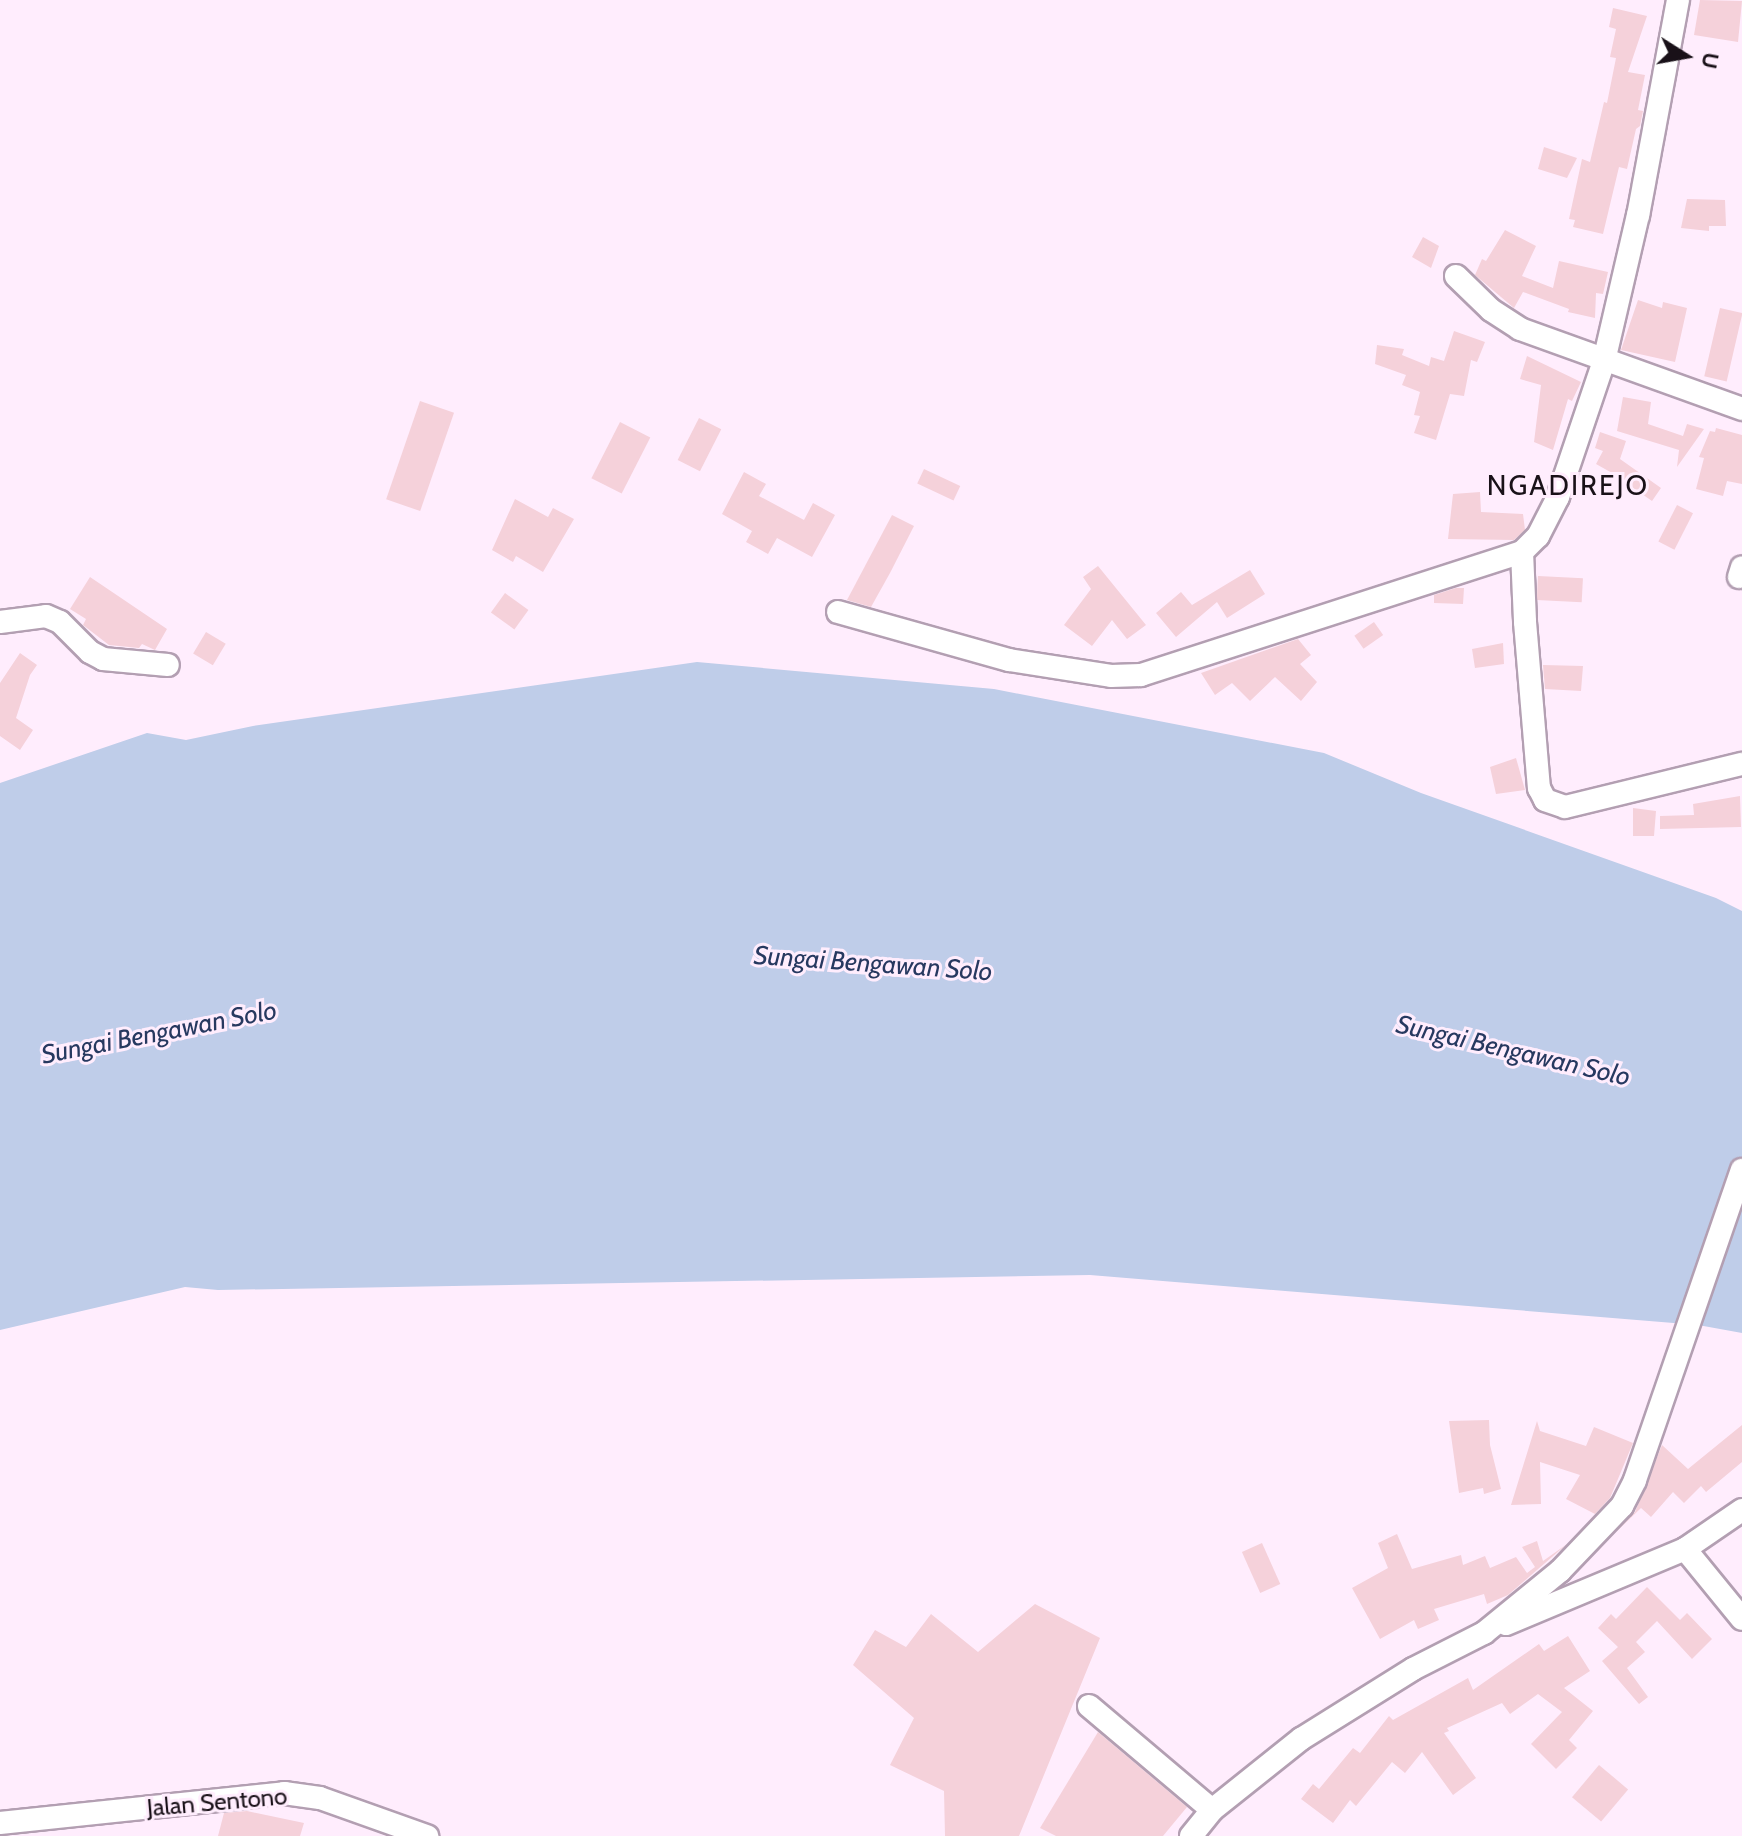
<!DOCTYPE html>
<html>
<head>
<meta charset="utf-8">
<style>
	body { margin:0 }
	#map { position:relative; width:1742px; height:1836px; overflow:hidden; background:#ffedfd; font-family:Cabin,sans-serif }
	div>[style] { position:absolute }
	.water>* { inset:0; background:#bfcde9 }
	.building>* { inset:0; background:#f5d1da; transform-origin:0 0 }
	.roads { filter:drop-shadow(2px 0 #b39fb2) drop-shadow(-2px 0 #b39fb2) drop-shadow(0 2px #b39fb2) drop-shadow(0 -2px #b39fb2) }
	.minor>* { height:22px; margin:-11px; padding:0 11px; transform-origin:11px; border-radius:11px; background:#fff }
	span { translate:-50% -50%; white-space:nowrap; text-align:center; line-height:1.15; -webkit-text-stroke:6px #ffedfd; paint-order:stroke }
	.street-label { font-size:24px; color:#191118 }
	.water-label { font-size:26px; color:#273960; font-style:italic }
	.quarter-label { font-size:28px; color:#191118; letter-spacing:2px }
	.north { position:absolute; left:1646px; top:16px; width:80px; height:80px; -webkit-text-stroke:6px #ffedfd; paint-order:stroke; rotate:101deg; font-size:22px; font-weight:700; line-height:32px; text-align:center; color:#191118 }
	.north::after { content:''; display:block; margin:auto; width:28px; height:36px; background:#191118; clip-path:polygon(50% 0,100% 100%,50% 72%,0 100%) }
</style>
</head>
<body>
<div id="map">
	<div class="water">
		<div style="clip-path:polygon(697px 662px,994px 689px,1324px 753px,1421px 793px,1716px 898px,1742px 911px,1742px 1333px,1698px 1325px,1090px 1275px,218px 1290px,185px 1287px,0 1330px,0 783px,147px 733px,186px 740px,253px 726px)"></div>
	</div>
	<div class="building">
		<div style="clip-path:polygon(1700px 0,1742px 1px,1738px 42px,1694px 35px)"></div>
		<div style="clip-path:polygon(1613px 8px,1647px 16px,1628px 72px,1645px 75px,1638px 110px,1643px 111px,1640px 126px,1636px 129px,1627px 169px,1619px 167px,1603px 234px,1573px 227px,1575px 220px,1569px 219px,1582px 159px,1590px 162px,1604px 102px,1607px 103px,1616px 58px,1610px 57px,1616px 29px,1609px 27px)"></div>
		<div style="clip-path:polygon(1544px 147px,1577px 158px,1567px 178px,1538px 169px)"></div>
		<div style="clip-path:polygon(1687px 199px,1725px 200px,1726px 226px,1709px 226px,1709px 231px,1681px 228px)"></div>
		<div style="clip-path:polygon(1505px 230px,1536px 246px,1522px 276px,1553px 288px,1559px 261px,1608px 272px,1603px 294px,1596px 293px,1595px 318px,1568px 312px,1569px 309px,1523px 292px,1514px 308px,1475px 275px,1482px 259px,1486px 261px)"></div>
		<div style="clip-path:polygon(1423px 237px,1439px 246px,1431px 268px,1412px 257px)"></div>
		<div style="clip-path:polygon(1638px 300px,1662px 308px,1663px 302px,1687px 308px,1675px 362px,1621px 350px)"></div>
		<div style="left:1720px;top:308px;width:23px;height:70px;rotate:13deg"></div>
		<div style="clip-path:polygon(1454px 331px,1485px 342px,1477px 362px,1471px 360px,1464px 396px,1450px 394px,1436px 440px,1414px 433px,1420px 416px,1414px 415px,1420px 392px,1402px 385px,1406px 375px,1375px 364px,1377px 345px,1404px 349px,1402px 355px,1429px 366px,1431px 357px,1444px 361px)"></div>
		<div style="clip-path:polygon(1527px 356px,1581px 382px,1572px 401px,1568px 399px,1553px 450px,1534px 442px,1541px 385px,1520px 379px)"></div>
		<div style="clip-path:polygon(1623px 397px,1651px 402px,1648px 424px,1683px 436px,1687px 424px,1704px 429px,1677px 467px,1679px 450px,1617px 431px)"></div>
		<div style="left:420px;top:401px;width:36px;height:104px;rotate:19deg"></div>
		<div style="left:699px;top:418px;width:25px;height:47px;rotate:27deg"></div>
		<div style="left:620px;top:422px;width:34px;height:63px;rotate:27deg"></div>
		<div style="clip-path:polygon(1716px 428px,1742px 435px,1742px 484px,1727px 481px,1723px 496px,1696px 489px,1704px 458px,1699px 457px,1710px 431px,1715px 432px)"></div>
		<div style="clip-path:polygon(1600px 432px,1626px 441px,1620px 459px,1661px 488px,1652px 501px,1629px 485px,1630px 483px,1596px 464px,1603px 451px,1595px 448px)"></div>
		<div style="left:924px;top:469px;width:40px;height:16px;rotate:25deg"></div>
		<div style="clip-path:polygon(744px 472px,766px 484px,759px 496px,804px 520px,813px 503px,835px 515px,812px 557px,777px 538px,768px 554px,746px 542px,752px 531px,722px 514px)"></div>
		<div style="clip-path:polygon(1480px 492px,1481px 512px,1523px 514px,1525px 530px,1514px 540px,1448px 539px,1453px 494px)"></div>
		<div style="clip-path:polygon(515px 499px,548px 517px,553px 508px,574px 519px,543px 572px,516px 556px,513px 562px,492px 550px)"></div>
		<div style="left:1677px;top:505px;width:18px;height:41px;rotate:27deg"></div>
		<div style="clip-path:polygon(892px 515px,914px 526px,890px 573px,871px 607px,847px 600px)"></div>
		<div style="clip-path:polygon(1098px 566px,1146px 625px,1127px 639px,1112px 620px,1092px 646px,1064px 625px,1091px 589px,1083px 577px)"></div>
		<div style="clip-path:polygon(1250px 570px,1265px 594px,1227px 618px,1217px 602px,1176px 637px,1156px 613px,1181px 592px,1192px 605px)"></div>
		<div style="left:1538px;top:576px;width:45px;height:24px;rotate:3deg"></div>
		<div style="clip-path:polygon(90px 577px,167px 629px,155px 650px,142px 644px,139px 648px,109px 645px,83px 625px,86px 619px,70px 609px)"></div>
		<div style="clip-path:polygon(1456px 588px,1464px 588px,1463px 604px,1434px 603px,1434px 595px)"></div>
		<div style="left:505px;top:593px;width:29px;height:24px;rotate:36deg"></div>
		<div style="left:1374px;top:622px;width:16px;height:24px;rotate:55deg"></div>
		<div style="left:206px;top:632px;width:23px;height:25px;rotate:31deg"></div>
		<div style="clip-path:polygon(1298px 639px,1311px 655px,1300px 664px,1317px 682px,1301px 701px,1275px 677px,1250px 701px,1232px 683px,1215px 695px,1201px 673px)"></div>
		<div style="clip-path:polygon(1503px 643px,1504px 664px,1475px 668px,1472px 649px)"></div>
		<div style="clip-path:polygon(20px 653px,37px 665px,30px 675px,16px 718px,33px 730px,20px 750px,0 736px,0 683px)"></div>
		<div style="clip-path:polygon(1543px 665px,1583px 666px,1581px 691px,1545px 689px)"></div>
		<div style="clip-path:polygon(1516px 758px,1525px 790px,1496px 794px,1490px 767px)"></div>
		<div style="clip-path:polygon(1740px 796px,1741px 827px,1660px 829px,1660px 816px,1694px 815px,1693px 804px)"></div>
		<div style="clip-path:polygon(1633px 808px,1656px 811px,1654px 836px,1633px 836px)"></div>
		<div style="clip-path:polygon(1489px 1420px,1490px 1445px,1501px 1489px,1484px 1494px,1483px 1488px,1459px 1493px,1449px 1421px)"></div>
		<div style="clip-path:polygon(1537px 1421px,1540px 1431px,1586px 1446px,1594px 1427px,1633px 1443px,1610px 1498px,1595px 1514px,1566px 1499px,1580px 1475px,1540px 1462px,1541px 1504px,1511px 1505px)"></div>
		<div style="clip-path:polygon(1742px 1425px,1742px 1462px,1706px 1492px,1701px 1486px,1684px 1503px,1673px 1492px,1651px 1517px,1641px 1508px,1615px 1533px,1635px 1512px,1662px 1445px,1688px 1469px)"></div>
		<div style="clip-path:polygon(1397px 1534px,1412px 1569px,1461px 1555px,1463px 1565px,1485px 1556px,1490px 1568px,1516px 1557px,1527px 1573px,1535px 1567px,1522px 1547px,1537px 1541px,1543px 1561px,1567px 1544px,1508px 1595px,1487px 1604px,1484px 1594px,1434px 1609px,1439px 1620px,1418px 1629px,1414px 1620px,1380px 1639px,1352px 1588px,1388px 1568px,1378px 1543px)"></div>
		<div style="left:1262px;top:1543px;width:45px;height:22px;rotate:66deg"></div>
		<div style="clip-path:polygon(1647px 1587px,1680px 1620px,1687px 1613px,1712px 1639px,1692px 1659px,1657px 1621px,1636px 1642px,1645px 1652px,1627px 1668px,1648px 1697px,1639px 1704px,1602px 1661px,1618px 1647px,1598px 1628px,1611px 1614px,1616px 1619px)"></div>
		<div style="clip-path:polygon(1035px 1604px,1100px 1638px,1019px 1836px,945px 1836px,944px 1791px,890px 1765px,914px 1718px,853px 1665px,875px 1630px,906px 1647px,931px 1614px,978px 1652px)"></div>
		<div style="clip-path:polygon(1568px 1636px,1590px 1671px,1564px 1688px,1593px 1711px,1569px 1740px,1577px 1748px,1556px 1769px,1531px 1744px,1562px 1712px,1538px 1694px,1510px 1714px,1502px 1703px,1447px 1728px,1449px 1731px,1444px 1733px,1476px 1778px,1453px 1795px,1422px 1752px,1405px 1773px,1392px 1762px,1356px 1806px,1350px 1800px,1333px 1823px,1301px 1799px,1313px 1784px,1319px 1789px,1353px 1748px,1360px 1753px,1389px 1716px,1393px 1720px,1468px 1678px,1473px 1690px,1539px 1644px,1544px 1651px)"></div>
		<div style="clip-path:polygon(1098px 1732px,1187px 1807px,1163px 1836px,1056px 1836px,1040px 1828px)"></div>
		<div style="left:1599px;top:1765px;width:38px;height:42px;rotate:40deg"></div>
		<div style="clip-path:polygon(247px 1811px,304px 1823px,300px 1836px,218px 1836px,224px 1813px)"></div>
	</div>
	<div class="roads">
		<div class="minor">
			<div style="left:1678px;top:0;width:219px;rotate:100.5deg"></div>
			<div style="left:1638px;top:215px;width:150px;rotate:103.1deg"></div>
			<div style="left:1604px;top:361px;width:144px;rotate:108.7deg"></div>
			<div style="left:1558px;top:497px;width:44px;rotate:117.1deg"></div>
			<div style="left:1538px;top:536px;width:23px;rotate:135deg"></div>
			<div style="left:1522px;top:552px;width:70px;rotate:87.5deg"></div>
			<div style="left:1525px;top:622px;width:167px;rotate:85.2deg"></div>
			<div style="left:1539px;top:788px;width:13px;rotate:63deg"></div>
			<div style="left:1545px;top:800px;width:21px;rotate:19deg"></div>
			<div style="left:1565px;top:807px;width:182px;rotate:-13.7deg"></div>
			<div style="left:1456px;top:276px;width:49px;rotate:44.2deg"></div>
			<div style="left:1491px;top:310px;width:35px;rotate:33deg"></div>
			<div style="left:1520px;top:329px;width:236px;rotate:19.8deg"></div>
			<div style="left:1739px;top:577px;width:10px;rotate:-73deg"></div>
			<div style="left:838px;top:612px;width:178px;rotate:15.7deg"></div>
			<div style="left:1009px;top:660px;width:103px;rotate:8.9deg"></div>
			<div style="left:1111px;top:676px;width:30px;rotate:-2deg"></div>
			<div style="left:1141px;top:675px;width:400px;rotate:-17.9deg"></div>
			<div style="left:0;top:622px;width:46px;rotate:-7.4deg"></div>
			<div style="left:46px;top:616px;width:15px;rotate:23deg"></div>
			<div style="left:60px;top:622px;width:42px;rotate:45deg"></div>
			<div style="left:90px;top:652px;width:15px;rotate:28deg"></div>
			<div style="left:103px;top:659px;width:65px;rotate:5.3deg"></div>
			<div style="left:1685px;top:1549px;width:90px;rotate:50.8deg"></div>
			<div style="left:1506px;top:1624px;width:194px;rotate:-22.7deg"></div>
			<div style="left:1685px;top:1549px;width:69px;rotate:-34.4deg"></div>
			<div style="left:1089px;top:1706px;width:161px;rotate:40.2deg"></div>
			<div style="left:0;top:1823px;width:286px;rotate:-6deg"></div>
			<div style="left:284px;top:1793px;width:36px;rotate:8deg"></div>
			<div style="left:320px;top:1798px;width:114px;rotate:19.6deg"></div>
			<div style="left:1191px;top:1836px;width:33px;rotate:-51deg"></div>
			<div style="left:1212px;top:1810px;width:114px;rotate:-38.6deg"></div>
			<div style="left:1301px;top:1739px;width:132px;rotate:-32deg"></div>
			<div style="left:1413px;top:1669px;width:80px;rotate:-26.9deg"></div>
			<div style="left:1484px;top:1633px;width:98px;rotate:-39.2deg"></div>
			<div style="left:1560px;top:1571px;width:90px;rotate:-46.4deg"></div>
			<div style="left:1622px;top:1506px;width:29px;rotate:-63deg"></div>
			<div style="left:1635px;top:1480px;width:328px;rotate:-71deg"></div>
		</div>
	</div>
	<div class="street-label">
		<span style="left:217px;top:1802px;rotate:-5deg">Jalan Sentono</span>
	</div>
	<div class="water-label">
		<span style="left:873px;top:964px;rotate:4deg">Sungai Bengawan Solo</span>
		<span style="left:159px;top:1033px;rotate:-11deg">Sungai Bengawan Solo</span>
		<span style="left:1513px;top:1051px;rotate:13deg">Sungai Bengawan Solo</span>
	</div>
	<div class="quarter-label">
		<span style="left:1568px;top:485px">NGADIREJO</span>
	</div>
	<div class="north">U</div>
</div>
</body>
</html>
